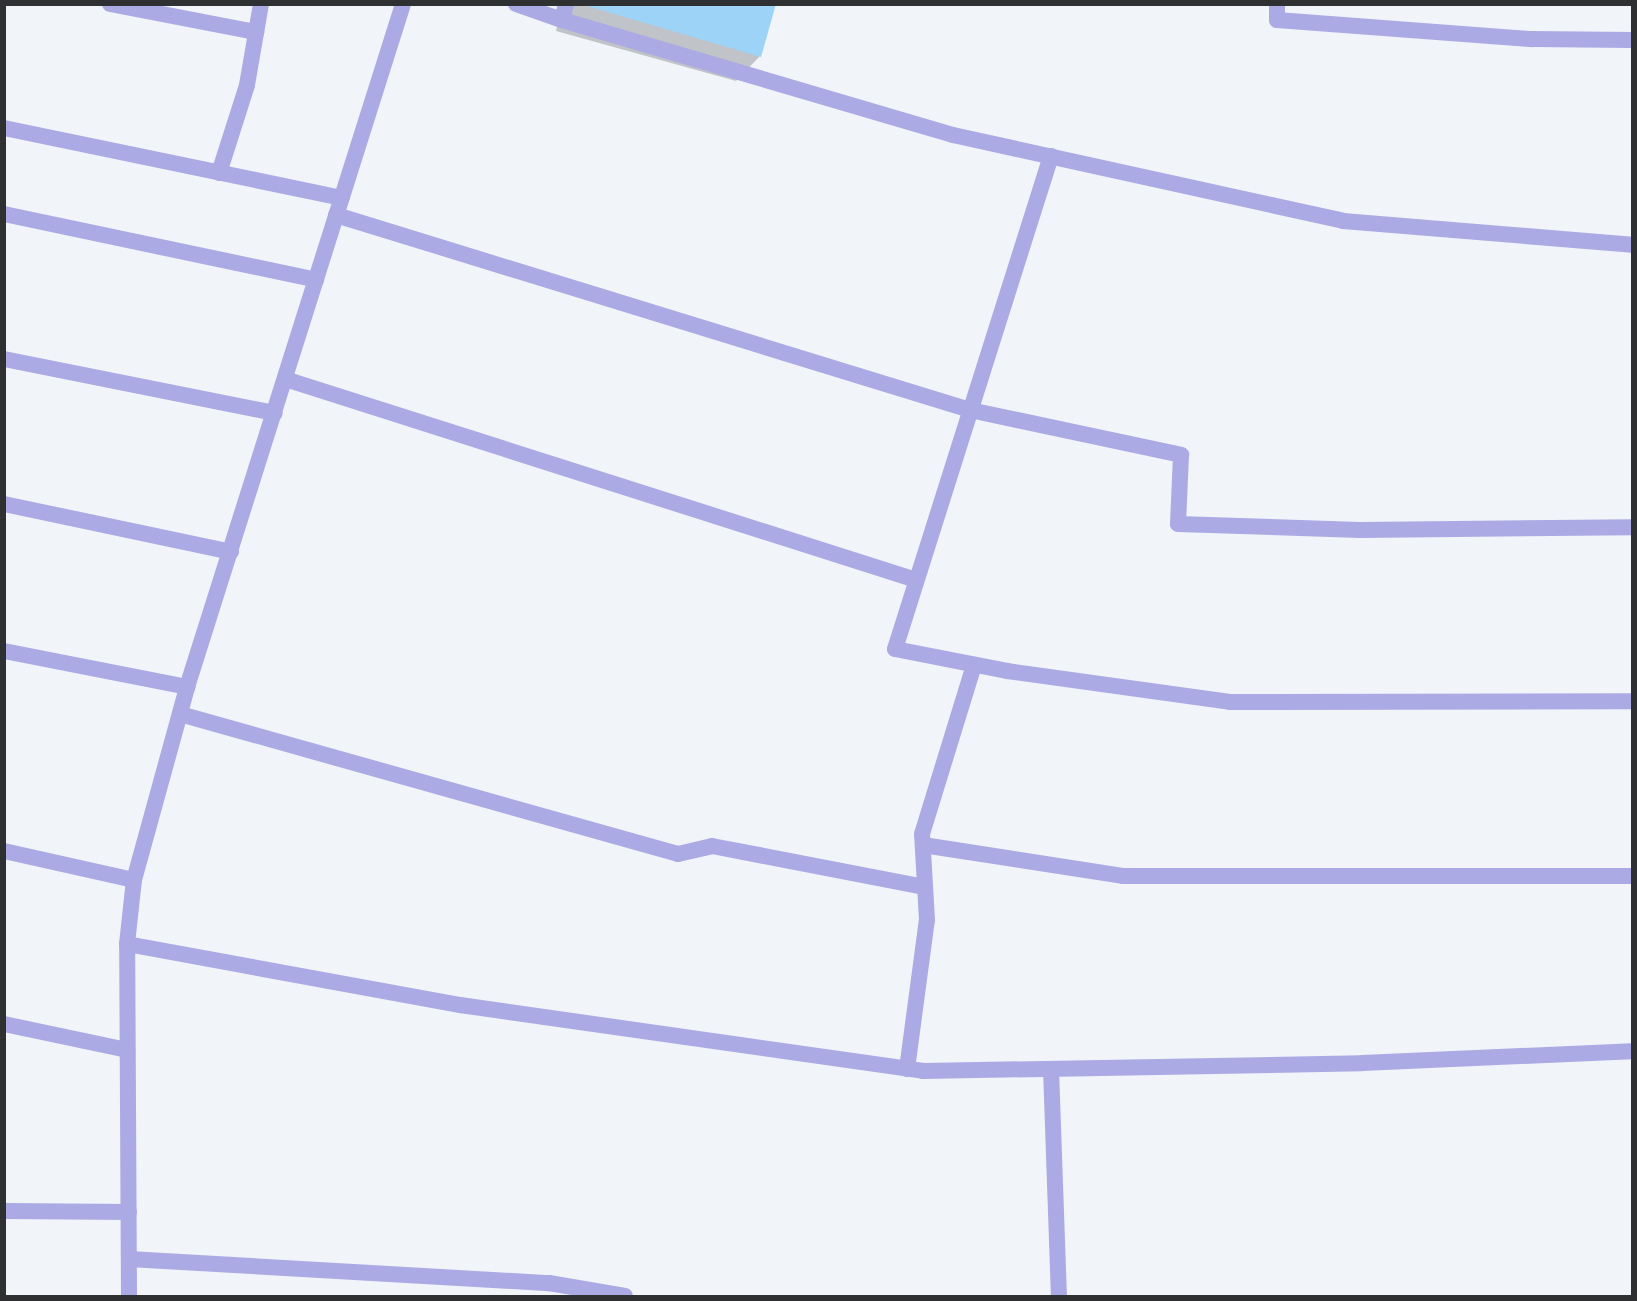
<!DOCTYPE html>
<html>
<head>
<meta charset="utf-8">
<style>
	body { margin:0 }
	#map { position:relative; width:1637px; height:1301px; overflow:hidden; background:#f1f4f9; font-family:"Exo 2",sans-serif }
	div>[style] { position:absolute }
	.shadow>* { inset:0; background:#0003 }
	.building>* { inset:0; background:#9cd3f6 }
	.minor>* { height:16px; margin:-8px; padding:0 8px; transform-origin:8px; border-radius:8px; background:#abaae4 }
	span { translate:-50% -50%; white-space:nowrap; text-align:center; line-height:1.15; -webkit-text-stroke:5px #fff; paint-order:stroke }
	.frame { position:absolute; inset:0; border:6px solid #2f3032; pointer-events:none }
</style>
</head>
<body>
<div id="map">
	<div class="shadow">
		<div style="clip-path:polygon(563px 4px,774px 4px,760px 56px,736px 81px,556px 31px)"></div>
	</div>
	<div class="building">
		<div style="clip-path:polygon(580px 4px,776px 4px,761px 57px)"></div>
	</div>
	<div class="minor">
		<div style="left:110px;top:4px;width:149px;rotate:10.9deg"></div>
		<div style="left:516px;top:4px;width:49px;rotate:19.2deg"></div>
		<div style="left:566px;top:4px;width:16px;rotate:104deg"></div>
		<div style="left:562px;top:20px;width:408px;rotate:16.4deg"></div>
		<div style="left:953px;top:135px;width:399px;rotate:12.4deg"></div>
		<div style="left:1343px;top:221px;width:290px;rotate:4.7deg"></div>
		<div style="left:1277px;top:4px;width:16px;rotate:90deg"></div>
		<div style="left:1277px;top:20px;width:256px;rotate:4.3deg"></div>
		<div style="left:1532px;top:39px;width:100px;rotate:0.6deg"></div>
		<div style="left:4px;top:128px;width:345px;rotate:11.7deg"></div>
		<div style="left:1051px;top:156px;width:517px;rotate:107.56deg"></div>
		<div style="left:895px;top:649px;width:114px;rotate:11.1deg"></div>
		<div style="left:1007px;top:671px;width:225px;rotate:7.9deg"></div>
		<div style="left:1230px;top:702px;width:402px;rotate:-0.1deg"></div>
		<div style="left:219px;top:173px;width:92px;rotate:-72.3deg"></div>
		<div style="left:247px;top:85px;width:82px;rotate:-80.2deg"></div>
		<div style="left:4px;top:214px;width:319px;rotate:11.9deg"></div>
		<div style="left:336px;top:215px;width:663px;rotate:17.1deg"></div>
		<div style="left:970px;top:410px;width:216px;rotate:12deg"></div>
		<div style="left:1181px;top:455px;width:69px;rotate:92.5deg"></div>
		<div style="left:1178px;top:524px;width:182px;rotate:1.9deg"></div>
		<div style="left:1360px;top:530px;width:272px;rotate:-0.6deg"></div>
		<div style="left:4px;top:359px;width:276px;rotate:11.3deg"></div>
		<div style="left:285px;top:379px;width:662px;rotate:17.67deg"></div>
		<div style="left:4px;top:504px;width:232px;rotate:11.9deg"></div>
		<div style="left:4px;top:651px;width:187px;rotate:11.1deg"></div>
		<div style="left:180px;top:714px;width:517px;rotate:15.7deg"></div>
		<div style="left:678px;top:854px;width:35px;rotate:-13deg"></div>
		<div style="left:712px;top:846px;width:217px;rotate:10.9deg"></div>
		<div style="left:923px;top:845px;width:202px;rotate:8.8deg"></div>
		<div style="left:1123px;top:876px;width:509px"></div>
		<div style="left:4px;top:851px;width:133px;rotate:12.6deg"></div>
		<div style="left:127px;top:944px;width:339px;rotate:10.4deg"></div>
		<div style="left:460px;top:1005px;width:468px;rotate:8.1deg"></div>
		<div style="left:923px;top:1071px;width:439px;rotate:-1deg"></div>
		<div style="left:1362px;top:1063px;width:270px;rotate:-2.5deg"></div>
		<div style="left:4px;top:1024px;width:126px;rotate:11.9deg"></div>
		<div style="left:907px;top:1069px;width:150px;rotate:-82.4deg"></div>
		<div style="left:927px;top:920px;width:86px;rotate:-93.3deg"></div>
		<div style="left:922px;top:834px;width:177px;rotate:-72.9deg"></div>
		<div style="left:1051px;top:1069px;width:227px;rotate:88deg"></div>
		<div style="left:4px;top:1211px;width:125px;rotate:0.5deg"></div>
		<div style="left:129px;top:1259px;width:421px;rotate:3.3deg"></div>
		<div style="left:549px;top:1283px;width:77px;rotate:9.7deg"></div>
		<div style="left:129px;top:1296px;width:352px;rotate:-90.3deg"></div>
		<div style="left:127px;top:944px;width:64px;rotate:-83.8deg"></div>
		<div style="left:134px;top:880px;width:200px;rotate:-74.6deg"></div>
		<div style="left:187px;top:687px;width:716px;rotate:-72.45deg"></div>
	</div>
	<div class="frame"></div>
</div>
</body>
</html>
